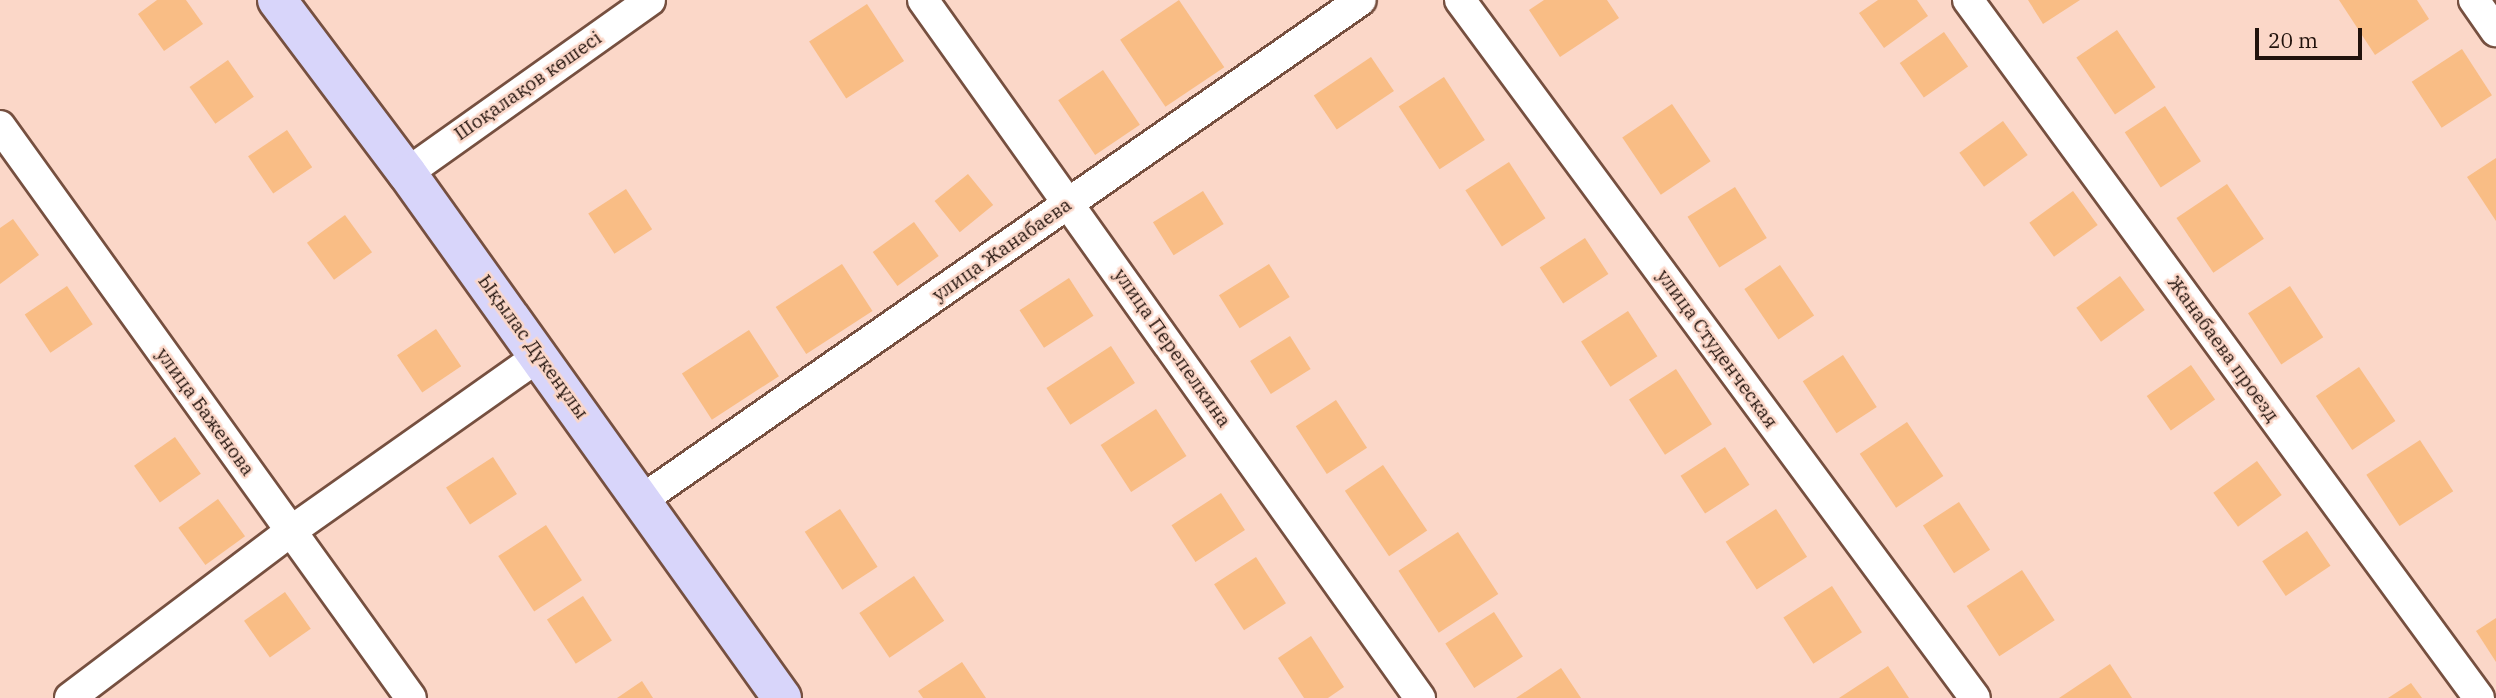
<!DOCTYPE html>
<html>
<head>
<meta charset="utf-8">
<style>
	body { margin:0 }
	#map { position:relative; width:2496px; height:698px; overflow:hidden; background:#fbd7c8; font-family:"IBM Plex Serif",serif }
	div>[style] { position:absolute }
	.building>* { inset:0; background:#f9bd85; transform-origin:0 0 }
	.roads { filter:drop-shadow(2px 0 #765040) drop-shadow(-2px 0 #765040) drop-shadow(0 2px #765040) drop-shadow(0 -2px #765040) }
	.street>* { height:30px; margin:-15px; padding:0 15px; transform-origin:15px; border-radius:15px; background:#fff }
	.secondary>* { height:38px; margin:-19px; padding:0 19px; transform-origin:19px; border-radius:19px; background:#d8d5fa }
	span { translate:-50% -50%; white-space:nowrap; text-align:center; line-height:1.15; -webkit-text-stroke:5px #fbd7c8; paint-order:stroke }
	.street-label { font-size:19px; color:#21120c }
	.scale { position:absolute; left:2255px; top:28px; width:107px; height:32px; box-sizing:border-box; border:4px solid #21120c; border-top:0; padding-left:9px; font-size:21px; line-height:24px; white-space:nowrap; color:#21120c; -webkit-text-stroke:5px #fbd7c8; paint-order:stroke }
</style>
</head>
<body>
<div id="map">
	<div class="building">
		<div style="clip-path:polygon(157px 0,186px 0,203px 24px,164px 51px,138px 14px)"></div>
		<div style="left:1179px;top:0;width:81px;height:71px;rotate:56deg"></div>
		<div style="clip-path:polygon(1544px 0,1607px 0,1619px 18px,1560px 57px,1529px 10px)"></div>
		<div style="clip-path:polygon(1878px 0,1917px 0,1928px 16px,1884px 48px,1859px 13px)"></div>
		<div style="clip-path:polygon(2028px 0,2080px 0,2043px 24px)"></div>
		<div style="clip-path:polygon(2339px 0,2417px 0,2429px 19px,2375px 55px)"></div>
		<div style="left:867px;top:4px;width:68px;height:69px;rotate:57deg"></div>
		<div style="left:2117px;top:30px;width:69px;height:49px;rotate:56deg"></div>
		<div style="left:1944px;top:32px;width:42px;height:54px;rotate:55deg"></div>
		<div style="left:2462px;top:49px;width:55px;height:60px;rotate:57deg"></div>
		<div style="left:1371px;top:57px;width:41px;height:69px;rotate:56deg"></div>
		<div style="left:228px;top:60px;width:45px;height:47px;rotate:55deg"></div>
		<div style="left:1103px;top:70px;width:66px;height:54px;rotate:56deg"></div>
		<div style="left:1444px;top:77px;width:75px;height:54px;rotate:57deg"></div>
		<div style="left:1672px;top:104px;width:69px;height:60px;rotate:56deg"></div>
		<div style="left:2165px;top:106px;width:66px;height:48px;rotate:57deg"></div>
		<div style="left:2003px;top:121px;width:42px;height:54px;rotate:54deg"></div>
		<div style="left:287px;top:130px;width:45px;height:47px;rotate:56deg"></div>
		<div style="clip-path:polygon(2496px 158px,2496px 221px,2467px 177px)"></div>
		<div style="left:1509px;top:162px;width:67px;height:52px;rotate:57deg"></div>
		<div style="left:968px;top:174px;width:40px;height:43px;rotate:51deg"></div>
		<div style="left:2227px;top:184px;width:66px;height:61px;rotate:56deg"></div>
		<div style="left:1735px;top:187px;width:60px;height:56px;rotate:58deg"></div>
		<div style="left:626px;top:189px;width:48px;height:45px;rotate:57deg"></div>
		<div style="left:1203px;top:191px;width:39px;height:59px;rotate:58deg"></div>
		<div style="left:2073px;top:191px;width:42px;height:54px;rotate:54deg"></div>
		<div style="left:345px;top:215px;width:46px;height:47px;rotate:54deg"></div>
		<div style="clip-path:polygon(13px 219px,39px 255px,0 284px,0 228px)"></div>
		<div style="left:914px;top:222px;width:42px;height:51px;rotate:54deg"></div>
		<div style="left:1585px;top:238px;width:43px;height:54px;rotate:57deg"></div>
		<div style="left:842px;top:264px;width:56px;height:79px;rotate:57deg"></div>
		<div style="left:1269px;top:264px;width:39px;height:59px;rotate:58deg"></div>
		<div style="left:1780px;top:265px;width:61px;height:43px;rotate:56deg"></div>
		<div style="left:2120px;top:276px;width:42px;height:54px;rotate:54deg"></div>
		<div style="left:1069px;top:278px;width:45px;height:59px;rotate:57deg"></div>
		<div style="left:67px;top:286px;width:46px;height:51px;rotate:56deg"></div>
		<div style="left:2290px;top:286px;width:61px;height:50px;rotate:57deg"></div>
		<div style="left:1628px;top:311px;width:54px;height:56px;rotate:57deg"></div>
		<div style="left:436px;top:329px;width:45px;height:47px;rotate:56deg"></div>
		<div style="left:749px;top:330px;width:55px;height:80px;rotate:57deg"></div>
		<div style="left:1290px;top:336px;width:39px;height:47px;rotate:58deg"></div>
		<div style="left:1111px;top:346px;width:44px;height:77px;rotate:57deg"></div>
		<div style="left:1843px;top:355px;width:62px;height:48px;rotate:57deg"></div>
		<div style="left:2191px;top:365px;width:42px;height:54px;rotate:55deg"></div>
		<div style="left:2359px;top:367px;width:65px;height:52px;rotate:56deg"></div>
		<div style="left:1676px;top:369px;width:66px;height:56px;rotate:57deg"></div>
		<div style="left:1336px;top:400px;width:57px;height:48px;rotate:57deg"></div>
		<div style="left:1156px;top:409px;width:56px;height:66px;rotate:57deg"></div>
		<div style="left:1907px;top:422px;width:65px;height:57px;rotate:56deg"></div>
		<div style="left:175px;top:437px;width:45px;height:50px;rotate:55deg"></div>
		<div style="left:2420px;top:440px;width:61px;height:64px;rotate:57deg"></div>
		<div style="left:1725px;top:447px;width:45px;height:53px;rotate:57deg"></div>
		<div style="left:493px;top:457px;width:44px;height:56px;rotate:57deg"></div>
		<div style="left:2257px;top:461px;width:42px;height:54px;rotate:54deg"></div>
		<div style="left:1383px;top:465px;width:79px;height:46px;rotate:56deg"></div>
		<div style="left:1221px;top:493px;width:44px;height:59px;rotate:57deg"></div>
		<div style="left:218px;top:499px;width:46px;height:49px;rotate:54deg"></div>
		<div style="left:1959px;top:502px;width:57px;height:43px;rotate:57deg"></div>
		<div style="left:840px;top:509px;width:69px;height:42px;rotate:57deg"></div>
		<div style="left:1776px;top:509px;width:57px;height:60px;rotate:57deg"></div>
		<div style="left:546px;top:525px;width:66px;height:57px;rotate:57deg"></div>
		<div style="left:2307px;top:531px;width:42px;height:54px;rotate:56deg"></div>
		<div style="left:1458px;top:532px;width:74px;height:71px;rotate:57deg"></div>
		<div style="left:1256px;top:557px;width:55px;height:50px;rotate:57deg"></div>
		<div style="left:2022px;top:570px;width:60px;height:66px;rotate:57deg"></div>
		<div style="left:914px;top:576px;width:54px;height:66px;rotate:56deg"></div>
		<div style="left:1832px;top:586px;width:55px;height:58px;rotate:57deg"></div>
		<div style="left:285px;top:592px;width:45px;height:50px;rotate:55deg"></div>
		<div style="left:583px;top:596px;width:53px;height:43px;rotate:57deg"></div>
		<div style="left:1494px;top:612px;width:53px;height:58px;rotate:57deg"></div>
		<div style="clip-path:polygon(2496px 618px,2496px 662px,2476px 631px)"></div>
		<div style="clip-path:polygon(1311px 636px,1344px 687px,1328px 698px,1304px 698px,1278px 658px)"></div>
		<div style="clip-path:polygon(962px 662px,986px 698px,923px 698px,918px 691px)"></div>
		<div style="clip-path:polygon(2110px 664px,2132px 698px,2059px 698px)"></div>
		<div style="clip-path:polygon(1888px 666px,1909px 698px,1839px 698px)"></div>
		<div style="clip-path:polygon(1561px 668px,1581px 698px,1516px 698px)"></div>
		<div style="clip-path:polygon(642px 681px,653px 698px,617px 698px)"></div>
		<div style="clip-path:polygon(2411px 683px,2422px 698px,2388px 698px)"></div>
	</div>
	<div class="roads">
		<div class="street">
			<div style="left:923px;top:0;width:857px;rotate:54.55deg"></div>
			<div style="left:1460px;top:0;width:867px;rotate:53.58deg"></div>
			<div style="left:1968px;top:0;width:865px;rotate:53.79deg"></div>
			<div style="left:2474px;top:0;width:38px;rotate:55deg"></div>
			<div style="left:0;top:126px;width:704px;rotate:54.3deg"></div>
			<div style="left:407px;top:173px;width:298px;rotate:-35.4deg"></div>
			<div style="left:643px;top:499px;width:874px;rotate:-34.8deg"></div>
			<div style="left:70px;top:698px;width:277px;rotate:-37.1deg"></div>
			<div style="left:291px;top:531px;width:304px;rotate:-35.2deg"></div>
		</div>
		<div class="secondary">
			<div style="left:277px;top:0;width:216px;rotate:53.1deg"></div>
			<div style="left:407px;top:173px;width:645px;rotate:54.46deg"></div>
		</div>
	</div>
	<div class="street-label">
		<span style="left:528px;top:86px;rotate:-35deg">Шоқалақов көшесі</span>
		<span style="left:1002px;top:250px;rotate:-35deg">улица Жанабаева</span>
		<span style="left:533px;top:347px;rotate:54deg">Ықылас Дүкенұлы</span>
		<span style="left:1172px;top:348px;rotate:55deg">улица Перепелкина</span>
		<span style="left:1717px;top:349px;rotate:54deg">улица Студенческая</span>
		<span style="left:2223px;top:349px;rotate:54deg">Жанабаева проезд</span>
		<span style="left:205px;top:412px;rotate:54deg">улица Баженова</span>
	</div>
	<div class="scale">20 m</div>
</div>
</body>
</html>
